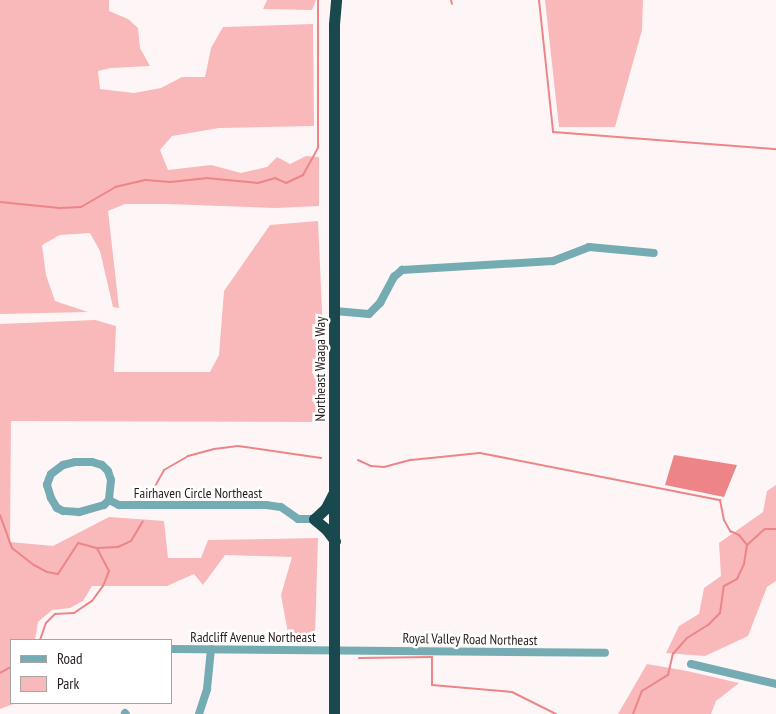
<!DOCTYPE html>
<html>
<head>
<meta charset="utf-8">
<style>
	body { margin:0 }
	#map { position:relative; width:776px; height:714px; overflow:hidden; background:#fef6f6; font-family:"PT Sans Narrow",sans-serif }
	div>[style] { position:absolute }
	.green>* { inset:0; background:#f9b8b9 }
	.water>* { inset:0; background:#ed8588 }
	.stream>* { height:2px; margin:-1px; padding:0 1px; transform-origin:1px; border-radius:1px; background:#ed8588 }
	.minor>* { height:8px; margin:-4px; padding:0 4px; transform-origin:4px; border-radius:4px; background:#75abb3 }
	.highway>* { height:11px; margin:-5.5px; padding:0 5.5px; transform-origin:5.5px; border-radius:5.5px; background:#19484e }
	span { translate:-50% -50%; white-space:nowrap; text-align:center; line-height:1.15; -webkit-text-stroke:5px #fff; paint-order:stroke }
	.street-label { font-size:14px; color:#291c1c }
	.legend { position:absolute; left:10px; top:639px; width:162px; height:65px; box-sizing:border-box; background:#fff; border:1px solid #a9a4a4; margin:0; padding:6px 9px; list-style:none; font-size:15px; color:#291c1c }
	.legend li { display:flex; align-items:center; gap:10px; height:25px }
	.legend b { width:25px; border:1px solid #a9a4a4 }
</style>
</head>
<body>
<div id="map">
	<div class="green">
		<div style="clip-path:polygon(0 0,109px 0,109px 11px,128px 19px,138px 28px,140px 48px,150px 66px,111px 68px,98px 71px,100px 89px,134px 93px,161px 88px,182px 77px,205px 77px,211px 48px,223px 27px,313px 24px,314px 126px,219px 128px,172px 136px,160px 150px,168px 170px,211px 165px,241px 173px,267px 167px,277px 157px,290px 164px,306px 156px,319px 157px,319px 206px,275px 208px,167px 204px,125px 204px,108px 211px,119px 308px,113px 307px,100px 251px,90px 233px,60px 235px,42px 245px,46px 275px,55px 301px,88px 312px,0 314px)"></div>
		<div style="clip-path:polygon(267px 0,316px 0,312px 10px,263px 9px)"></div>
		<div style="clip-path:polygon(545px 0,643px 0,642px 30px,615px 127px,559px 127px)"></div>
		<div style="clip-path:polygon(318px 221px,327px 422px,11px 421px,10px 542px,53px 546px,109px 517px,164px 521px,168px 558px,201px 558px,208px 540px,318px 538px,315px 636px,288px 633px,281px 595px,292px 557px,225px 555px,203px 585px,194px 574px,167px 586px,92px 586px,83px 601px,70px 608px,52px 610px,38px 622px,35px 640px,11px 640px,11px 703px,16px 703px,0 709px,0 324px,95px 320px,116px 326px,114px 372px,210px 372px,219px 355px,224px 291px,270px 225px)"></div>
		<div style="clip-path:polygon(776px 485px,776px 581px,767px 587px,748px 636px,705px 656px,666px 653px,679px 626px,699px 614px,704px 588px,721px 576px,719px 543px,763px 512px,767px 491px)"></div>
		<div style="clip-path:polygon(647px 664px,687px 671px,739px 683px,716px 701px,711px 714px,618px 714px)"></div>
	</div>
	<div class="water">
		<div style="clip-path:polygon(674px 455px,737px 465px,724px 497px,665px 485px)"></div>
	</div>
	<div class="stream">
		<div style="left:451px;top:0;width:4px;rotate:76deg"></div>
		<div style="left:539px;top:0;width:133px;rotate:83.9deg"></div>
		<div style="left:553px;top:132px;width:224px;rotate:4.4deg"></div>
		<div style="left:0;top:202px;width:60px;rotate:5.7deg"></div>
		<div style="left:60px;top:208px;width:21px;rotate:-3deg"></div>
		<div style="left:81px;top:207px;width:39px;rotate:-30deg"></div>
		<div style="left:115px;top:187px;width:32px;rotate:-13deg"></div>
		<div style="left:146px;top:180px;width:24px;rotate:5deg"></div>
		<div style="left:170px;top:182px;width:36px;rotate:-6deg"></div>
		<div style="left:206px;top:178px;width:52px;rotate:5.5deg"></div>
		<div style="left:258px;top:183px;width:18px;rotate:-16deg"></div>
		<div style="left:275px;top:178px;width:12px;rotate:24deg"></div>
		<div style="left:286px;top:183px;width:19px;rotate:-25deg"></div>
		<div style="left:303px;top:175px;width:31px;rotate:-61deg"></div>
		<div style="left:318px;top:148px;width:148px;rotate:-90deg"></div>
		<div style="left:358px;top:460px;width:14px;rotate:25deg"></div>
		<div style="left:371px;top:466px;width:13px;rotate:4deg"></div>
		<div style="left:384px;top:467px;width:28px;rotate:-15deg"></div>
		<div style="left:411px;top:460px;width:69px;rotate:-5.8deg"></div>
		<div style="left:480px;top:453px;width:245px;rotate:11.1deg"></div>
		<div style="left:720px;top:500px;width:20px;rotate:79deg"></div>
		<div style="left:724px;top:520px;width:13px;rotate:61deg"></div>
		<div style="left:730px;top:531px;width:10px;rotate:24deg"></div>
		<div style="left:739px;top:535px;width:13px;rotate:51deg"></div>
		<div style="left:153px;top:490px;width:23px;rotate:-61deg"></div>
		<div style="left:164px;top:470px;width:28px;rotate:-30deg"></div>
		<div style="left:188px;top:456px;width:27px;rotate:-15deg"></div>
		<div style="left:214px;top:449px;width:24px;rotate:-7deg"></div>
		<div style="left:238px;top:446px;width:84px;rotate:8.2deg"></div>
		<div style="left:0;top:515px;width:35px;rotate:70deg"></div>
		<div style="left:12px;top:548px;width:28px;rotate:38deg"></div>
		<div style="left:34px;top:565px;width:15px;rotate:28deg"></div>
		<div style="left:47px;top:572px;width:11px;rotate:10deg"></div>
		<div style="left:58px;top:574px;width:37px;rotate:-57deg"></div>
		<div style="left:78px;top:543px;width:20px;rotate:15deg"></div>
		<div style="left:97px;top:548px;width:21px;rotate:-3deg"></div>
		<div style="left:118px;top:547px;width:14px;rotate:-25deg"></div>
		<div style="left:131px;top:541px;width:23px;rotate:-59deg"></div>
		<div style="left:40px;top:640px;width:18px;rotate:-71deg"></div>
		<div style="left:46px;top:623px;width:13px;rotate:-45deg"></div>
		<div style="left:55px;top:614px;width:19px;rotate:-3deg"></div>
		<div style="left:74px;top:613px;width:22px;rotate:-34deg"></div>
		<div style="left:92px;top:601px;width:19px;rotate:-54deg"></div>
		<div style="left:103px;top:586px;width:16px;rotate:-68deg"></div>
		<div style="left:109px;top:571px;width:26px;rotate:-118deg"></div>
		<div style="left:359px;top:658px;width:73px;rotate:-0.8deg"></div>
		<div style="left:432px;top:657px;width:28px;rotate:90deg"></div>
		<div style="left:432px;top:685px;width:80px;rotate:5deg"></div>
		<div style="left:512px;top:692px;width:49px;rotate:26.6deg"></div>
		<div style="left:0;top:673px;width:13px;rotate:-29deg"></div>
		<div style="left:633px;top:714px;width:25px;rotate:-69deg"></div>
		<div style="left:642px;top:691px;width:31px;rotate:-32deg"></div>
		<div style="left:668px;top:675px;width:22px;rotate:-77deg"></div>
		<div style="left:673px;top:654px;width:21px;rotate:-49deg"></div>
		<div style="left:687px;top:638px;width:25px;rotate:-32deg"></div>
		<div style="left:708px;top:625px;width:17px;rotate:-45deg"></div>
		<div style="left:720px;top:613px;width:27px;rotate:-82deg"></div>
		<div style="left:724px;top:586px;width:15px;rotate:-28deg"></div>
		<div style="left:737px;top:579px;width:17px;rotate:-65deg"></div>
		<div style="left:744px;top:564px;width:19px;rotate:-81deg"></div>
		<div style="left:747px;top:545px;width:24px;rotate:-42deg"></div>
		<div style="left:765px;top:529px;width:11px"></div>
	</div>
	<div class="minor">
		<div style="left:335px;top:311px;width:34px;rotate:5deg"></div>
		<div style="left:369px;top:314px;width:16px;rotate:-45deg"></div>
		<div style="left:380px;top:303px;width:30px;rotate:-62deg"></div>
		<div style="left:394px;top:277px;width:11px;rotate:-41deg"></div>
		<div style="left:402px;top:270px;width:151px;rotate:-3.4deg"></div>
		<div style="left:553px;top:261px;width:39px;rotate:-21deg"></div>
		<div style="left:589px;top:247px;width:65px;rotate:5.3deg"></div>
		<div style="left:109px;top:500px;width:7px;rotate:135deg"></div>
		<div style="left:104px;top:505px;width:26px;rotate:164deg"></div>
		<div style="left:79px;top:512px;width:16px;rotate:-176deg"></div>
		<div style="left:63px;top:511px;width:7px;rotate:-153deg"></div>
		<div style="left:57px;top:508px;width:12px;rotate:-121deg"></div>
		<div style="left:51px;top:498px;width:14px;rotate:-107deg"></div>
		<div style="left:47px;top:485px;width:6px;rotate:-72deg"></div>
		<div style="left:49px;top:479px;width:5px;rotate:-68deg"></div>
		<div style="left:51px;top:474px;width:15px;rotate:-37deg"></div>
		<div style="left:63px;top:465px;width:12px;rotate:-14deg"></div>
		<div style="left:75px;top:462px;width:17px"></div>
		<div style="left:92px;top:462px;width:10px;rotate:17deg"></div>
		<div style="left:102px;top:465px;width:8px;rotate:45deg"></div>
		<div style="left:108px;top:471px;width:9px;rotate:72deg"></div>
		<div style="left:111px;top:480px;width:20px;rotate:96deg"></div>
		<div style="left:109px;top:500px;width:11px;rotate:27deg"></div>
		<div style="left:119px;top:505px;width:147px"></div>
		<div style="left:266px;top:505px;width:15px;rotate:8deg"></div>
		<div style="left:281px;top:507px;width:21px;rotate:35deg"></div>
		<div style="left:298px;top:519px;width:16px"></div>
		<div style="left:171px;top:649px;width:434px;rotate:0.5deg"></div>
		<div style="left:691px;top:664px;width:87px;rotate:13.2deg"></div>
		<div style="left:125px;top:713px;width:1px;rotate:45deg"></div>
		<div style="left:199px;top:714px;width:26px;rotate:-72deg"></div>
		<div style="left:207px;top:689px;width:40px;rotate:-84.3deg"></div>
	</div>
	<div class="highway">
		<div style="left:333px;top:494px;width:16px;rotate:117deg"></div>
		<div style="left:326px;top:508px;width:16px;rotate:137deg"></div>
		<div style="left:314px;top:519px;width:16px;rotate:40deg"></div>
		<div style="left:326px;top:529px;width:15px;rotate:53deg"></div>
		<div style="left:334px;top:714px;width:690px;rotate:-90deg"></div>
		<div style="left:334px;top:24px;width:24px;rotate:-85deg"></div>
	</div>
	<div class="street-label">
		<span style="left:320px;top:369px;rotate:-90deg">Northeast Waaga Way</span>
		<span style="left:198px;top:493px">Fairhaven Circle Northeast</span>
		<span style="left:253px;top:637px">Radcliff Avenue Northeast</span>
		<span style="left:470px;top:639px;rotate:1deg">Royal Valley Road Northeast</span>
	</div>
	<ul class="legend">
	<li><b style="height:6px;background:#75abb3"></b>Road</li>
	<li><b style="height:14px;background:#f9b8b9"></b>Park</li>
	</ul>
</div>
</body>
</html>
